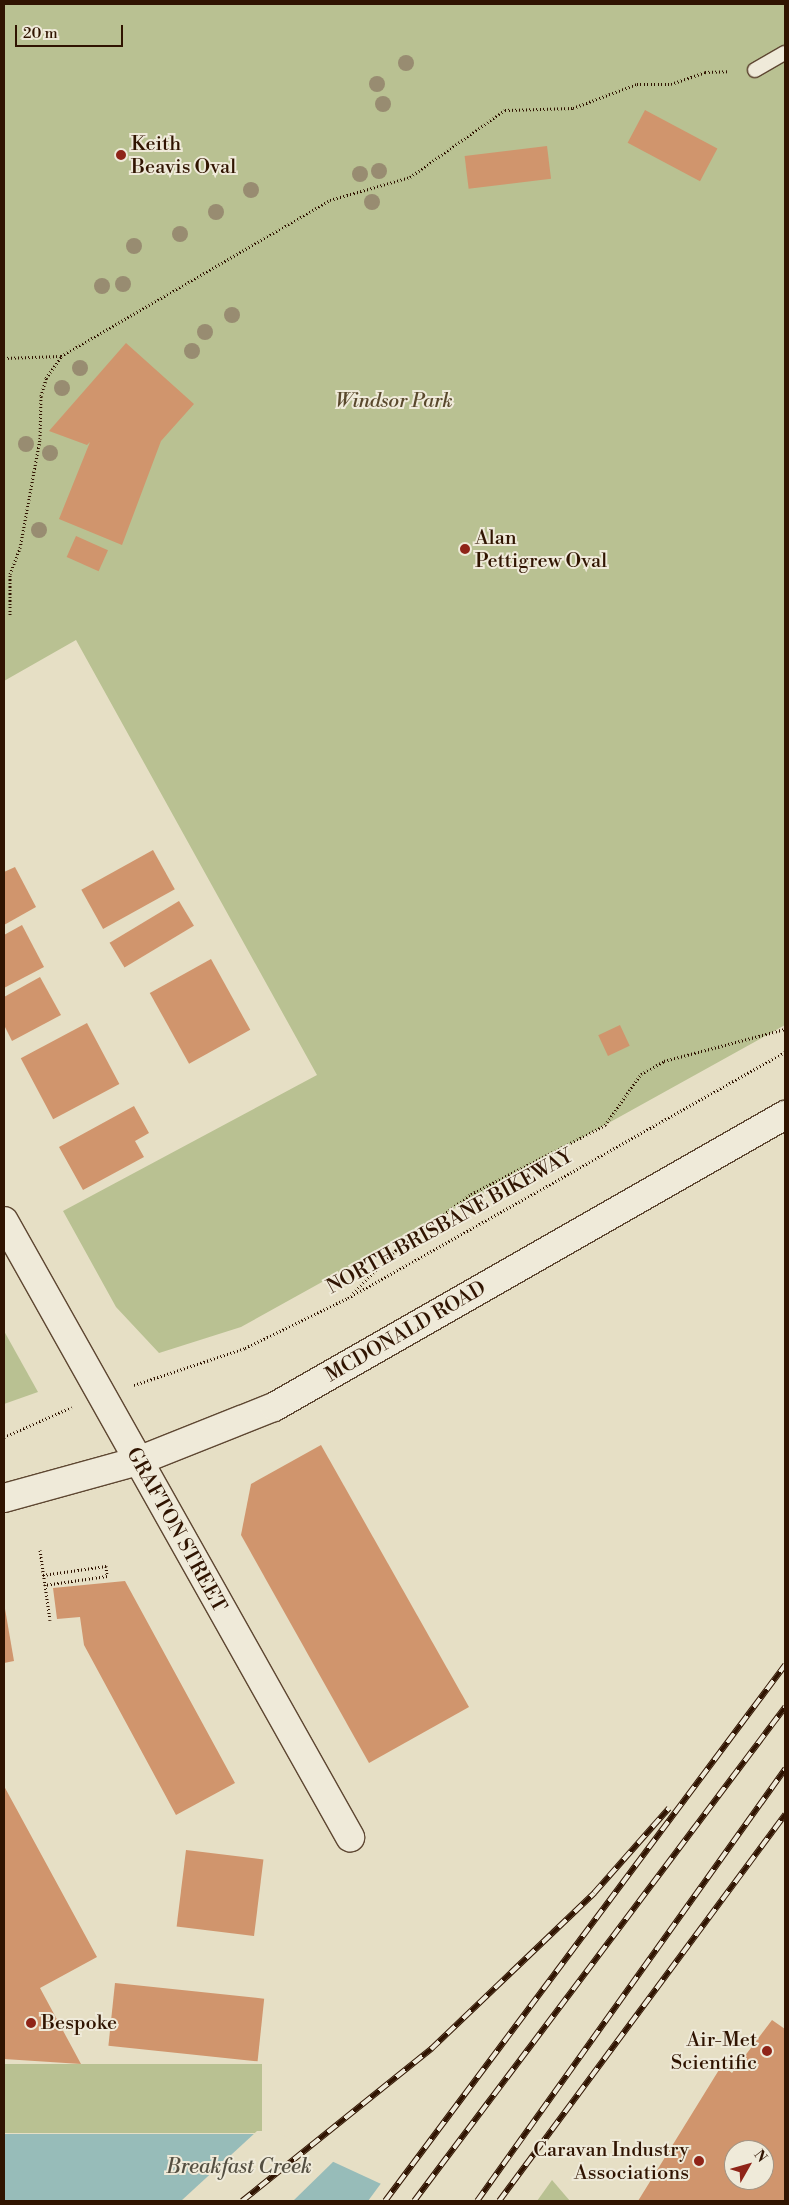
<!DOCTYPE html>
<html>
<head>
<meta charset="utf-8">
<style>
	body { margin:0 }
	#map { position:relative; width:789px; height:2205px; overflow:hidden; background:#e6dfc5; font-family:"Libre Bodoni",serif }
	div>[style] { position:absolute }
	.green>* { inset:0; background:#b9c192; transform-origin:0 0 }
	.water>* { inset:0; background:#97bcb9 }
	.pier>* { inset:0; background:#e6dfc5 }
	.building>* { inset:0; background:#d0956d; transform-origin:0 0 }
	.path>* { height:3px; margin-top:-1.5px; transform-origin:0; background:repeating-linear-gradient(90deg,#301401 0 1px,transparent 0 3.5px) }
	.roads { filter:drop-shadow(1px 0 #5e4732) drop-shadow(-1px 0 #5e4732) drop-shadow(0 1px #5e4732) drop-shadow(0 -1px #5e4732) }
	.lane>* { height:14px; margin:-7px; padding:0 7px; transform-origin:7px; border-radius:7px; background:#efead9 }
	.street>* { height:28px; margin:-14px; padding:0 14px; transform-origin:14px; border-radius:14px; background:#efead9 }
	.rail>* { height:5.5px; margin-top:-2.75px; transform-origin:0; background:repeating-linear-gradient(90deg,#efead9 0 11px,#301401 0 22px); box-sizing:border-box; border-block:1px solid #301401 }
	.trees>* { width:16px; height:16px; margin:-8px; border-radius:50%; background:#988c71 }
	.dots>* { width:14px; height:14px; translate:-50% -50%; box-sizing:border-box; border:2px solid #efead9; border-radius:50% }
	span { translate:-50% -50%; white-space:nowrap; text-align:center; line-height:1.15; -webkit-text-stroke:4px #efead9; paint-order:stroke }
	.poi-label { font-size:20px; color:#301401 }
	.left { translate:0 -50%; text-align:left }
	.right { translate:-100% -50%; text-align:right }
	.park-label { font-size:20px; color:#59482c; font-style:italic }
	.street-label { font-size:20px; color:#301401 }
	.water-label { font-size:21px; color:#544f41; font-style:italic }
	.frame { position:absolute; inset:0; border:5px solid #301401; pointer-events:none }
	.north { position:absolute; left:724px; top:2140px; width:50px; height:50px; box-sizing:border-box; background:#efead9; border:1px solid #a39483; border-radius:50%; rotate:52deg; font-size:14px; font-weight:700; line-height:20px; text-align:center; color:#301401 }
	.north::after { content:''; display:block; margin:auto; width:18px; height:22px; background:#8f2418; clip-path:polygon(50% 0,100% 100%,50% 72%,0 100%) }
	.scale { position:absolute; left:15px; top:25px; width:108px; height:22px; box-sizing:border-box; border:2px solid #301401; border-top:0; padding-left:6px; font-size:15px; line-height:18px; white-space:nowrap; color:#301401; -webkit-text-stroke:4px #efead9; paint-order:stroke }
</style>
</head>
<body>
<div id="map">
	<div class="green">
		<div style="clip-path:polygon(4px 4px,785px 4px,785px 1025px,241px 1327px,159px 1353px,116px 1307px,63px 1211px,317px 1075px,76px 640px,4px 681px)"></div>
		<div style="clip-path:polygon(4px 1331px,38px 1392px,4px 1404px)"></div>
		<div style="left:4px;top:2064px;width:258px;height:69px"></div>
		<div style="clip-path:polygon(552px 2180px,570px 2201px,537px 2201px)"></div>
	</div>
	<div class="water">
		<div style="clip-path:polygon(4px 2134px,273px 2134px,418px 2201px,4px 2201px)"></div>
	</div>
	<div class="pier">
		<div style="clip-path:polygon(257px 2131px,274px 2131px,335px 2160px,293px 2201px,181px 2201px)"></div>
		<div style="clip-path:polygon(382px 2182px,419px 2199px,420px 2201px,368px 2201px)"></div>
	</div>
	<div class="building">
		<div style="left:645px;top:110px;width:82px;height:37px;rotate:28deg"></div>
		<div style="left:547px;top:146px;width:33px;height:83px;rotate:83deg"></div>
		<div style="clip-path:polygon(126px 343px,194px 404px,161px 441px,122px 545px,59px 519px,90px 442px,87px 445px,49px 431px)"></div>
		<div style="left:76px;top:536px;width:35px;height:23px;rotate:24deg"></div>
		<div style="left:153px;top:850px;width:45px;height:82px;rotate:61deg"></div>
		<div style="clip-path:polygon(15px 867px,36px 907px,4px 925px,4px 872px)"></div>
		<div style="left:179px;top:901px;width:29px;height:81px;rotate:59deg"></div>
		<div style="clip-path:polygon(22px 925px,44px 967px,4px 988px,4px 935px)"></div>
		<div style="left:211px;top:959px;width:81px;height:70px;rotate:61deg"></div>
		<div style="clip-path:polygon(40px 977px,61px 1015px,12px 1041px,4px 1025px,4px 997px)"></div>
		<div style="left:87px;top:1023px;width:69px;height:75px;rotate:62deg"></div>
		<div style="left:620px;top:1025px;width:23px;height:24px;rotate:65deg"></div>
		<div style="clip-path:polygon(134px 1106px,149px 1133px,135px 1141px,144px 1157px,83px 1190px,59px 1147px)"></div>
		<div style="clip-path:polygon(321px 1445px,469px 1707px,369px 1763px,241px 1535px,251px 1484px)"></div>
		<div style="clip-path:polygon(125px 1581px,235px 1783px,176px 1815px,84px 1645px,80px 1617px,57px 1619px,53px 1588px)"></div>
		<div style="clip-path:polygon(4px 1603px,14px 1661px,4px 1663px)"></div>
		<div style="clip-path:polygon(4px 1786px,97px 1957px,40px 1988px,81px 2064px,4px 2059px)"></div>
		<div style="left:186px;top:1850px;width:78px;height:77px;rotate:7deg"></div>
		<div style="left:115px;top:1983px;width:150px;height:63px;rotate:6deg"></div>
		<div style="clip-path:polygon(evenodd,772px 2020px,785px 2029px,785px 2201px,638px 2201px,722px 2065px,732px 2073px,772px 2020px,734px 2150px,764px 2150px,764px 2180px,734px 2180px,734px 2150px)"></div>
	</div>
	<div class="path">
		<div style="left:4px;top:358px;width:57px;rotate:-2deg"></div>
		<div style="left:61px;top:356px;width:311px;rotate:-30.1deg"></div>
		<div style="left:330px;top:200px;width:83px;rotate:-16deg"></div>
		<div style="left:410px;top:177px;width:116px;rotate:-35.2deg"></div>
		<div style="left:505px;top:110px;width:68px;rotate:-1.7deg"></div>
		<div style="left:573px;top:108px;width:68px;rotate:-20.6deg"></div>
		<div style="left:637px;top:84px;width:34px"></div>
		<div style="left:671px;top:84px;width:36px;rotate:-19deg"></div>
		<div style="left:705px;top:72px;width:24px;rotate:-2deg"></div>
		<div style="left:10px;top:615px;width:41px;rotate:-90deg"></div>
		<div style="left:10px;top:574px;width:28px;rotate:-69deg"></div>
		<div style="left:20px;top:548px;width:111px;rotate:-79.6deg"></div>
		<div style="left:40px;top:439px;width:43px;rotate:-88.7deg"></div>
		<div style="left:41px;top:396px;width:19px;rotate:-74deg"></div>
		<div style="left:46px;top:378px;width:26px;rotate:-54deg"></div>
		<div style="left:353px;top:1293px;width:61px;rotate:-45deg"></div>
		<div style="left:396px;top:1250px;width:94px;rotate:-36.7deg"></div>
		<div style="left:471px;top:1194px;width:151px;rotate:-27.2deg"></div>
		<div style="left:605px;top:1125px;width:62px;rotate:-54.8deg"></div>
		<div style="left:641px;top:1074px;width:26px;rotate:-29deg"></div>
		<div style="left:664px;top:1061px;width:125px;rotate:-14.8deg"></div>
		<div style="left:134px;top:1385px;width:117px;rotate:-18.4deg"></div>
		<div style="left:245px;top:1348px;width:114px;rotate:-25.9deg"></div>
		<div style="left:348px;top:1298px;width:501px;rotate:-29.38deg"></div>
		<div style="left:4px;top:1437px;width:74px;rotate:-23.8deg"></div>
		<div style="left:40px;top:1550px;width:71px;rotate:81.9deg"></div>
		<div style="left:43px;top:1575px;width:64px;rotate:-8.1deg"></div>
		<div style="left:106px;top:1566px;width:10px;rotate:84deg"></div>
		<div style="left:107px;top:1576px;width:63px;rotate:171.7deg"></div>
	</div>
	<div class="roads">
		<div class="lane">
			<div style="left:755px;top:70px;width:34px;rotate:-30deg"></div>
		</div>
		<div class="street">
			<div style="left:4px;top:1221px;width:707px;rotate:60.68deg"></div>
			<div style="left:4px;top:1498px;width:139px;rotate:-15.4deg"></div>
			<div style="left:138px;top:1461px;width:146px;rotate:-21.7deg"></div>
			<div style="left:274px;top:1407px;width:589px;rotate:-29.74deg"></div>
		</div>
	</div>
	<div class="rail">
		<div style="left:242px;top:2201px;width:243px;rotate:-38.8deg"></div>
		<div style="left:431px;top:2049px;width:226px;rotate:-43.7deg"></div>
		<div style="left:594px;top:1893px;width:113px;rotate:-48.6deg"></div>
		<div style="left:385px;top:2201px;width:669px;rotate:-53.27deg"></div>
		<div style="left:414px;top:2201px;width:618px;rotate:-53.09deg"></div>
		<div style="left:477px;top:2201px;width:531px;rotate:-54.51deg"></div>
		<div style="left:499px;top:2201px;width:481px;rotate:-53.5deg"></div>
	</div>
	<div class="trees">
		<div style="left:406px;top:63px"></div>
		<div style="left:377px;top:84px"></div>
		<div style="left:383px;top:104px"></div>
		<div style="left:379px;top:171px"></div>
		<div style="left:360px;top:174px"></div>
		<div style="left:251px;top:190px"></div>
		<div style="left:372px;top:202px"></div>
		<div style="left:216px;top:212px"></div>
		<div style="left:180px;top:234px"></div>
		<div style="left:134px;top:246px"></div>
		<div style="left:123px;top:284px"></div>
		<div style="left:102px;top:286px"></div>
		<div style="left:232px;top:315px"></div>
		<div style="left:205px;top:332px"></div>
		<div style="left:192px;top:351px"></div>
		<div style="left:80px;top:368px"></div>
		<div style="left:62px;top:388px"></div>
		<div style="left:26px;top:444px"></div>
		<div style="left:50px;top:453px"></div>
		<div style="left:39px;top:530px"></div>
	</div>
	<div class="dots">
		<div style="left:121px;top:155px;background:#8f2418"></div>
		<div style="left:465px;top:549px;background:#8f2418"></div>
		<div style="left:31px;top:2023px;background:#8f2418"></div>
		<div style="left:767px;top:2051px;background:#8f2418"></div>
		<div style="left:699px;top:2161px;background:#8f2418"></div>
	</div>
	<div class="poi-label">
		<span class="left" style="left:131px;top:156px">Keith<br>Beavis Oval</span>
		<span class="left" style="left:475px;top:550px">Alan<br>Pettigrew Oval</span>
		<span class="left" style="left:41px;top:2023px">Bespoke</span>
		<span class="right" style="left:757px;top:2052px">Air-Met<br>Scientific</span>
		<span class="right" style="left:689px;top:2162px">Caravan Industry<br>Associations</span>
	</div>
	<div class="park-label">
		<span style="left:394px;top:401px">Windsor Park</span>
	</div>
	<div class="street-label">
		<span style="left:450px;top:1222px;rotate:-29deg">NORTH BRISBANE BIKEWAY</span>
		<span style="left:406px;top:1332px;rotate:-30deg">MCDONALD ROAD</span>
		<span style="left:176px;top:1530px;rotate:61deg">GRAFTON STREET</span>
	</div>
	<div class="water-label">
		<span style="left:239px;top:2167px">Breakfast Creek</span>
	</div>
	<div class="frame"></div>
	<div class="north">N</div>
	<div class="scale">20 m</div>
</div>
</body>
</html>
